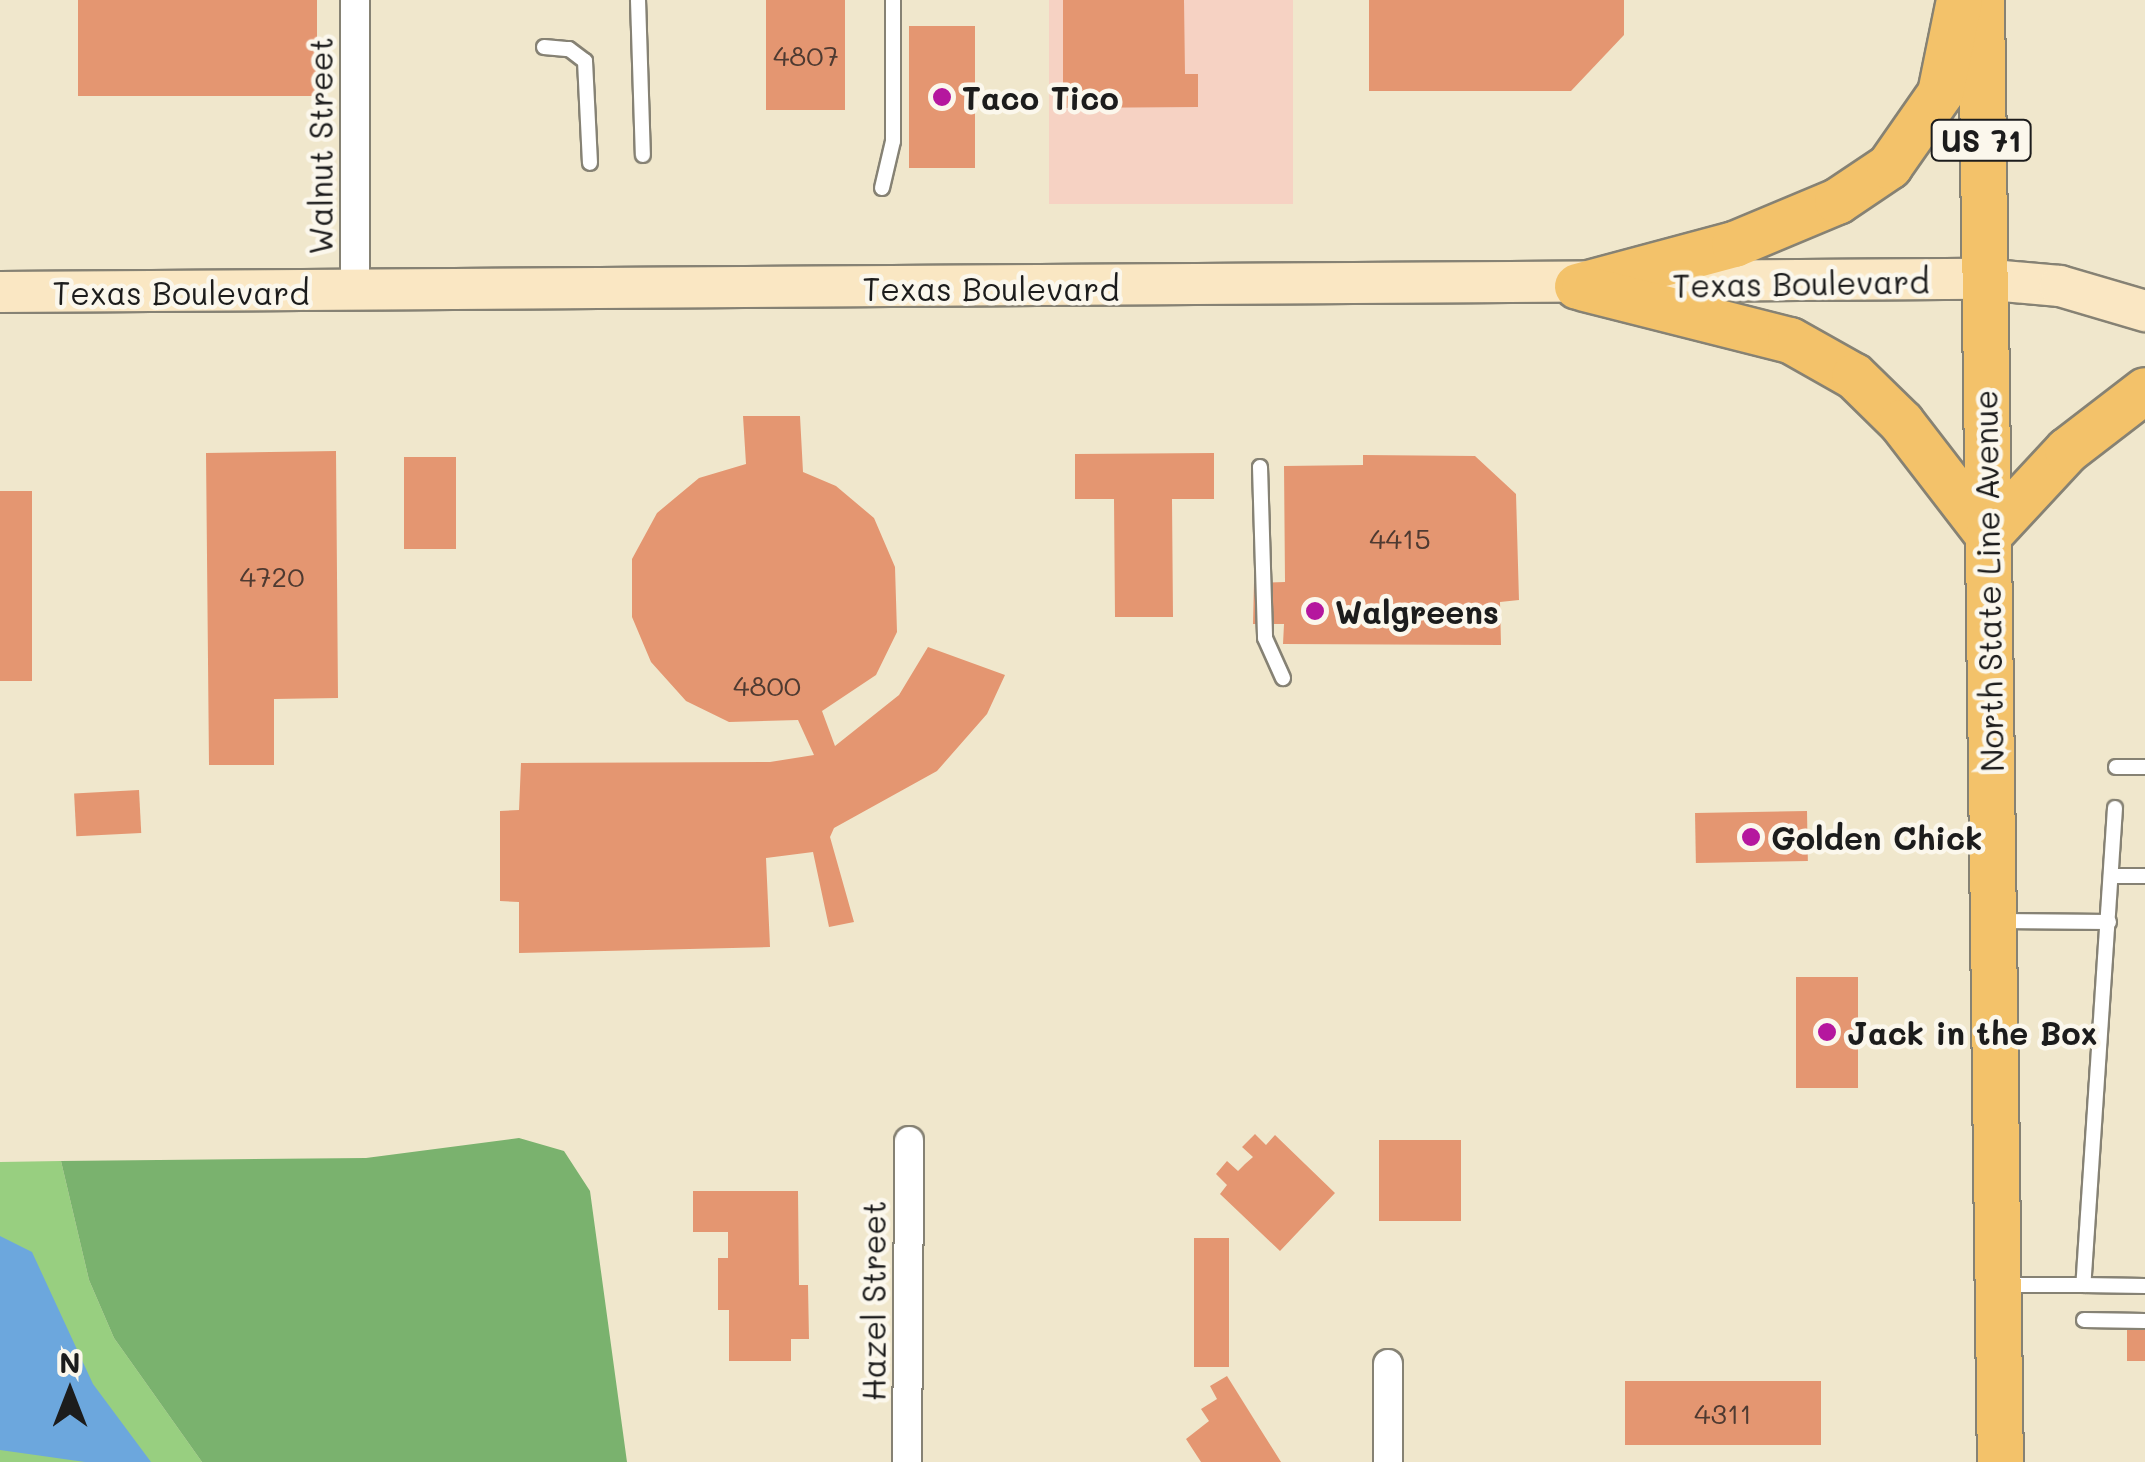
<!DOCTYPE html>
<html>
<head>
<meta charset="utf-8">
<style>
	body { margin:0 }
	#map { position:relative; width:2145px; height:1462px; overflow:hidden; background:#f0e7cc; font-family:Mali,sans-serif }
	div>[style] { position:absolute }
	.built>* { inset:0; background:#f6d2c3; transform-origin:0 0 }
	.green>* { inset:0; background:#98cf80 }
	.forest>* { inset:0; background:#7ab26e }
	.water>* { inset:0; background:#6ca7dd }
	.building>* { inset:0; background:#e49671; transform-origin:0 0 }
	.roads { filter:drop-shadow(2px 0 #868274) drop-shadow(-2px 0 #868274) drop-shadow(0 2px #868274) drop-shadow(0 -2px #868274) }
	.service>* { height:14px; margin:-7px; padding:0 7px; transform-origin:7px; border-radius:7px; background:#fff }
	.minor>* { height:28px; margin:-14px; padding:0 14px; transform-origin:14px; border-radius:14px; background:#fff }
	.secondary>* { height:40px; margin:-20px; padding:0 20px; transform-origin:20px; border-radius:20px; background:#fae7c3 }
	.primary>* { height:45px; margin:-22.5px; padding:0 22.5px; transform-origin:22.5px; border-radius:22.5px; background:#f3c26a }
	.dots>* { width:28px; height:28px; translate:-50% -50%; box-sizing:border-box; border:5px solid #fbf7ec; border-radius:50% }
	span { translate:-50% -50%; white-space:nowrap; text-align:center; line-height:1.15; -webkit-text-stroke:9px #fbf7ec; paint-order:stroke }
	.number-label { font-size:28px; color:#4e3a31 }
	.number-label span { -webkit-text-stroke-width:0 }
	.shield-label span { padding:2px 8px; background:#fbf7ec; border:2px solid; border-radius:8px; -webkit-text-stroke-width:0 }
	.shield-label { font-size:30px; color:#1c1c1c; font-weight:700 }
	.poi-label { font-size:32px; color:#1c1c1c; font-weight:700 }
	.left { translate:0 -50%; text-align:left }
	.street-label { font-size:32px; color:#1c1c1c }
	.north { position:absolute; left:20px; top:1342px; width:100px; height:100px; -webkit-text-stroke:8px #fbf7ec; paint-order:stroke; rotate:0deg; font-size:28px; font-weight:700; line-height:40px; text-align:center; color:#1c1c1c }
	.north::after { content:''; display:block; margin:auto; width:35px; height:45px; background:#1c1c1c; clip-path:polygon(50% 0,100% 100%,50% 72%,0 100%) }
</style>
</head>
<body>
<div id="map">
	<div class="built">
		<div style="left:1049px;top:0;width:244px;height:204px"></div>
	</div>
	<div class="green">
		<div style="clip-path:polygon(61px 1161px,89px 1280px,114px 1338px,202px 1462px,0 1462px,0 1162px)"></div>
	</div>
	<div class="forest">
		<div style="clip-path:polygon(519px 1138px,564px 1151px,590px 1191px,627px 1462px,202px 1462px,114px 1338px,89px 1280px,61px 1161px,366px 1158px)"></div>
	</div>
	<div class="water">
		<div style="clip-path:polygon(0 1236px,32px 1252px,93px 1384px,151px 1462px,85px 1462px,0 1450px)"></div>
	</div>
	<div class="building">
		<div style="left:78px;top:0;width:239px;height:96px"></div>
		<div style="left:766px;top:0;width:79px;height:110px"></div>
		<div style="clip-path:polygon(1063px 0,1184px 0,1185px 74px,1198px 74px,1198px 107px,1063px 108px)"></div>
		<div style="clip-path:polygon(1369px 0,1624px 0,1624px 35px,1571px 91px,1369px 91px)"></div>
		<div style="left:909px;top:26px;width:66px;height:142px"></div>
		<div style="clip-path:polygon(743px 416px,800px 416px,803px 472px,836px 486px,874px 518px,895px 567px,897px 632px,876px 675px,822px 711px,835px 746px,899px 695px,928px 647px,1005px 675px,987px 714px,937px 771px,834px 828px,830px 837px,854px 922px,829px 927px,813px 852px,766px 858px,770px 947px,519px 953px,519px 902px,500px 901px,500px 811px,519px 810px,521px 763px,770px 762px,814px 755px,798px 720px,729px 722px,686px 701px,651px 662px,632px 617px,632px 559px,657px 513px,699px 478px,746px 464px)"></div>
		<div style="clip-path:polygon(336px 451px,338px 698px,274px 699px,274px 765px,209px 765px,206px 453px)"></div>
		<div style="clip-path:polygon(1214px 453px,1214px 499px,1172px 499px,1173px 617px,1115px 617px,1114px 499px,1075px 499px,1075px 454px)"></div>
		<div style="clip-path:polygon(1363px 455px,1475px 456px,1516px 494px,1519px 600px,1500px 602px,1501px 645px,1283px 644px,1284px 624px,1253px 624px,1254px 583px,1285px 582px,1284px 466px,1363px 465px)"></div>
		<div style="left:404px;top:457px;width:52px;height:92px"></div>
		<div style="left:0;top:491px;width:32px;height:190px"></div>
		<div style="left:139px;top:790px;width:43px;height:65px;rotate:87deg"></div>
		<div style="left:1807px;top:811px;width:50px;height:112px;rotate:89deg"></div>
		<div style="left:1796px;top:977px;width:62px;height:111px"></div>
		<div style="clip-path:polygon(1255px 1134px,1266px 1145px,1275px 1135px,1335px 1193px,1280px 1251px,1220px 1194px,1227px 1185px,1216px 1174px,1227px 1161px,1238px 1171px,1245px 1164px,1253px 1157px,1242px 1147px)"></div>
		<div style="left:1461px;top:1140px;width:81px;height:82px;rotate:90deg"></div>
		<div style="clip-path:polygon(693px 1191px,798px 1191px,799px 1285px,808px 1285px,809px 1339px,791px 1339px,791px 1361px,729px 1361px,729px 1310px,718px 1310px,718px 1258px,728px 1258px,728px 1232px,693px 1232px)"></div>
		<div style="left:1194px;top:1238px;width:35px;height:129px"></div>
		<div style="left:2127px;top:1327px;width:18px;height:34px"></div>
		<div style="clip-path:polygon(1227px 1376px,1257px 1424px,1281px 1462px,1201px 1462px,1186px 1439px,1209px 1421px,1201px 1409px,1217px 1399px,1210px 1386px)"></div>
		<div style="left:1625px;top:1381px;width:196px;height:64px"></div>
	</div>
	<div class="roads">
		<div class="service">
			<div style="left:638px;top:0;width:155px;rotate:88.2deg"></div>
			<div style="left:544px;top:47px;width:25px;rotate:5deg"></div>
			<div style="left:569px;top:49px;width:20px;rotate:37deg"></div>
			<div style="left:585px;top:61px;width:102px;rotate:87.2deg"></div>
			<div style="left:882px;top:188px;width:48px;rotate:-76.8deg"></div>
			<div style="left:893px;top:141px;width:141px;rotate:-90deg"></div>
			<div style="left:1260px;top:467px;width:171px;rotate:88.3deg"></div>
			<div style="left:1265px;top:638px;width:44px;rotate:65.8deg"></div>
			<div style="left:2116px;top:767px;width:29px"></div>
			<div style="left:2115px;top:808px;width:478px;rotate:93.8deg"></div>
			<div style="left:2083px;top:1285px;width:62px;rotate:0.9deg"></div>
			<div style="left:2112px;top:876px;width:33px"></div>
			<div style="left:2000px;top:921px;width:109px;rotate:0.5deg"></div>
			<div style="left:2004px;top:1285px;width:79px"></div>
			<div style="left:2084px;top:1320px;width:61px;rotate:0.9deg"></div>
		</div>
		<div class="minor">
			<div style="left:355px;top:0;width:291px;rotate:90deg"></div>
			<div style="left:1388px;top:1364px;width:98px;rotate:90deg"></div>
			<div style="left:907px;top:1462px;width:321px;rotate:-89.6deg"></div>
		</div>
		<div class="secondary">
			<div style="left:0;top:292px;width:1981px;rotate:-0.38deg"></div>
			<div style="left:1981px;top:279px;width:79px;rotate:5.1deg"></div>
			<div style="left:2060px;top:286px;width:89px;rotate:16.4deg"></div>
		</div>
		<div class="primary">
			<div style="left:1981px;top:0;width:1462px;rotate:89.26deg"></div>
			<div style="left:1577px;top:286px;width:163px;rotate:-15deg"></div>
			<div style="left:1734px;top:244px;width:112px;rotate:-22.7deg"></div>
			<div style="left:1837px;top:201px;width:63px;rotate:-33.9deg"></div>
			<div style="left:1889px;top:166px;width:89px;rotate:-55.1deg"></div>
			<div style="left:1940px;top:93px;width:95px;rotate:-78.5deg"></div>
			<div style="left:1584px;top:288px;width:212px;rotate:14.2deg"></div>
			<div style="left:1790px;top:340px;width:73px;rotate:29.4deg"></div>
			<div style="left:1854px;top:376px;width:66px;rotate:44.4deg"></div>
			<div style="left:1901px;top:422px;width:143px;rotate:52.4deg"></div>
			<div style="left:1988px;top:535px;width:116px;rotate:-47.1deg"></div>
			<div style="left:2067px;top:450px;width:98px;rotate:-37.6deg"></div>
		</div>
	</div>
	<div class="dots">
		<div style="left:942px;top:97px;background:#b5179e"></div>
		<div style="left:1315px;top:611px;background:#b5179e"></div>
		<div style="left:1751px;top:837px;background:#b5179e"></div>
		<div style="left:1827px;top:1032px;background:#b5179e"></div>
	</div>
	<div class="number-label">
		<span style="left:806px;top:55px">4807</span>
		<span style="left:1400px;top:538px">4415</span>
		<span style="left:272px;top:576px">4720</span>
		<span style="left:767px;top:685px">4800</span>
		<span style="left:1723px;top:1413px">4311</span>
	</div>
	<div class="shield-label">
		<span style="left:1981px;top:140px">US 71</span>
	</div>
	<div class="poi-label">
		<span class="left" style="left:962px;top:97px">Taco Tico</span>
		<span class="left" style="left:1335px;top:611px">Walgreens</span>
		<span class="left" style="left:1771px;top:837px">Golden Chick</span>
		<span class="left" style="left:1847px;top:1032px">Jack in the Box</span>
	</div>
	<div class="street-label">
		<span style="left:320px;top:146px;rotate:-90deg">Walnut Street</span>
		<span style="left:1801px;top:283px;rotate:-1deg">Texas Boulevard</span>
		<span style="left:991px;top:288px">Texas Boulevard</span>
		<span style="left:181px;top:292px">Texas Boulevard</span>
		<span style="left:1988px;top:581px;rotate:-91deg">North State Line Avenue</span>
		<span style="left:873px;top:1301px;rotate:-90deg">Hazel Street</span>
	</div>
	<div class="north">N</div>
</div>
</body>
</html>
